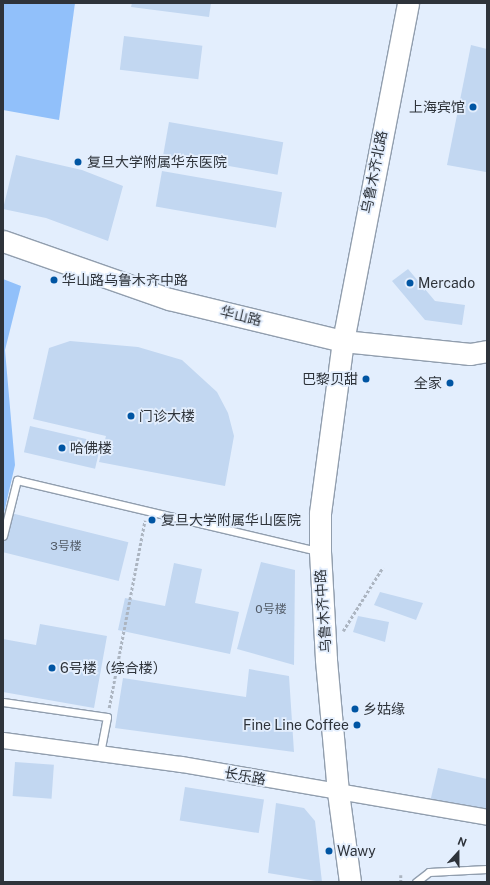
<!DOCTYPE html>
<html>
<head>
<meta charset="utf-8">
<style>
	body { margin:0 }
	#map { position:relative; width:490px; height:885px; overflow:hidden; background:#e3eefd; font-family:"Public Sans","Noto Sans SC",sans-serif }
	div>[style] { position:absolute }
	.green>* { inset:0; background:#91c0fa }
	.building>* { inset:0; background:#c2d7f1; transform-origin:0 0 }
	.path>* { height:2.5px; margin-top:-1.25px; transform-origin:0; background:repeating-linear-gradient(90deg,#acb5c1 0 3px,transparent 0 5px) }
	.roads { filter:drop-shadow(1px 0 #919eae) drop-shadow(-1px 0 #919eae) drop-shadow(0 1px #919eae) drop-shadow(0 -1px #919eae) }
	.lane>* { height:7px; margin:-3.5px; padding:0 3.5px; transform-origin:3.5px; border-radius:3.5px; background:#fff }
	.street>* { height:15px; margin:-7.5px; padding:0 7.5px; transform-origin:7.5px; border-radius:7.5px; background:#fff }
	.secondary>* { height:21px; margin:-10.5px; padding:0 10.5px; transform-origin:10.5px; border-radius:10.5px; background:#fff }
	.dots>* { width:11px; height:11px; translate:-50% -50%; box-sizing:border-box; border:2px solid #e3eefd; border-radius:50% }
	span { translate:-50% -50%; white-space:nowrap; text-align:center; line-height:1.15; -webkit-text-stroke:3.5px #e3eefd; paint-order:stroke }
	.number-label { font-size:12px; color:#535c68 }
	.number-label span { -webkit-text-stroke-width:0 }
	.poi-label { font-size:14px; color:#2e333a }
	.right { translate:-100% -50%; text-align:right }
	.left { translate:0 -50%; text-align:left }
	.street-label { font-size:14px; color:#2e333a }
	.frame { position:absolute; inset:0; border:4px solid #2e333a; pointer-events:none }
	.north { position:absolute; left:438px; top:833px; width:40px; height:40px; -webkit-text-stroke:3px #e3eefd; paint-order:stroke; rotate:21deg; font-size:11px; font-weight:700; line-height:16px; text-align:center; color:#2e333a }
	.north::after { content:''; display:block; margin:auto; width:14px; height:18px; background:#2e333a; clip-path:polygon(50% 0,100% 100%,50% 72%,0 100%) }
</style>
</head>
<body>
<div id="map">
	<div class="green">
		<div style="clip-path:polygon(3px 3px,75px 3px,59px 120px,3px 110px)"></div>
		<div style="clip-path:polygon(3px 279px,21px 286px,5px 350px,15px 465px,3px 517px)"></div>
	</div>
	<div class="building">
		<div style="clip-path:polygon(132px 3px,211px 3px,209px 17px,131px 7px)"></div>
		<div style="left:124px;top:36px;width:79px;height:34px;rotate:7deg"></div>
		<div style="clip-path:polygon(471px 45px,487px 49px,486px 172px,447px 165px)"></div>
		<div style="left:169px;top:122px;width:116px;height:33px;rotate:10deg"></div>
		<div style="clip-path:polygon(16px 155px,82px 170px,123px 186px,108px 241px,46px 218px,3px 209px)"></div>
		<div style="left:162px;top:171px;width:122px;height:36px;rotate:10deg"></div>
		<div style="clip-path:polygon(408px 269px,435px 301px,465px 305px,462px 325px,425px 320px,392px 281px)"></div>
		<div style="clip-path:polygon(70px 341px,138px 347px,182px 360px,217px 392px,228px 413px,234px 436px,225px 486px,99px 462px,106px 436px,33px 419px,49px 348px)"></div>
		<div style="left:30px;top:426px;width:73px;height:27px;rotate:13deg"></div>
		<div style="left:11px;top:513px;width:121px;height:40px;rotate:14deg"></div>
		<div style="clip-path:polygon(261px 562px,295px 570px,294px 665px,237px 649px)"></div>
		<div style="clip-path:polygon(174px 563px,202px 569px,195px 603px,239px 612px,230px 654px,118px 630px,125px 598px,165px 606px)"></div>
		<div style="clip-path:polygon(380px 592px,423px 603px,416px 620px,374px 605px)"></div>
		<div style="clip-path:polygon(358px 616px,389px 622px,385px 642px,353px 632px)"></div>
		<div style="clip-path:polygon(40px 624px,107px 636px,94px 708px,3px 692px,3px 639px,36px 645px)"></div>
		<div style="clip-path:polygon(249px 669px,289px 676px,294px 752px,115px 728px,123px 678px,246px 697px)"></div>
		<div style="left:15px;top:762px;width:39px;height:34px;rotate:4deg"></div>
		<div style="clip-path:polygon(438px 768px,487px 779px,487px 813px,430px 802px)"></div>
		<div style="left:185px;top:787px;width:80px;height:34px;rotate:9deg"></div>
		<div style="clip-path:polygon(276px 803px,304px 808px,315px 821px,322px 882px,268px 873px)"></div>
	</div>
	<div class="path">
		<div style="left:343px;top:631px;width:75px;rotate:-58deg"></div>
		<div style="left:109px;top:708px;width:191px;rotate:-79.2deg"></div>
		<div style="left:363px;top:852px;width:12px"></div>
		<div style="left:401px;top:875px;width:7px;rotate:90deg"></div>
	</div>
	<div class="roads">
		<div class="lane">
			<div style="left:3px;top:536px;width:58px;rotate:-76deg"></div>
			<div style="left:17px;top:480px;width:308px;rotate:13.3deg"></div>
			<div style="left:3px;top:702px;width:105px;rotate:8.2deg"></div>
			<div style="left:107px;top:717px;width:38px;rotate:101deg"></div>
			<div style="left:416px;top:882px;width:16px;rotate:-38deg"></div>
			<div style="left:429px;top:872px;width:58px;rotate:-3deg"></div>
		</div>
		<div class="street">
			<div style="left:3px;top:740px;width:180px;rotate:7.7deg"></div>
			<div style="left:181px;top:764px;width:311px;rotate:9.8deg"></div>
		</div>
		<div class="secondary">
			<div style="left:3px;top:241px;width:176px;rotate:19.3deg"></div>
			<div style="left:169px;top:299px;width:179px;rotate:13.6deg"></div>
			<div style="left:343px;top:341px;width:128px;rotate:5.8deg"></div>
			<div style="left:470px;top:354px;width:17px;rotate:-10deg"></div>
			<div style="left:350px;top:882px;width:91px;rotate:-97.6deg"></div>
			<div style="left:338px;top:792px;width:134px;rotate:-95.2deg"></div>
			<div style="left:326px;top:659px;width:107px;rotate:-93.2deg"></div>
			<div style="left:320px;top:552px;width:39px;rotate:-90deg"></div>
			<div style="left:320px;top:513px;width:174px;rotate:-82.4deg"></div>
			<div style="left:343px;top:341px;width:344px;rotate:-79.1deg"></div>
		</div>
	</div>
	<div class="dots">
		<div style="left:473px;top:107px;background:#0055a3"></div>
		<div style="left:78px;top:162px;background:#0055a3"></div>
		<div style="left:54px;top:280px;background:#0055a3"></div>
		<div style="left:410px;top:283px;background:#0055a3"></div>
		<div style="left:366px;top:379px;background:#0055a3"></div>
		<div style="left:450px;top:383px;background:#0055a3"></div>
		<div style="left:131px;top:416px;background:#0055a3"></div>
		<div style="left:62px;top:448px;background:#0055a3"></div>
		<div style="left:152px;top:520px;background:#0055a3"></div>
		<div style="left:52px;top:668px;background:#0055a3"></div>
		<div style="left:355px;top:709px;background:#0055a3"></div>
		<div style="left:357px;top:725px;background:#0055a3"></div>
		<div style="left:329px;top:851px;background:#0055a3"></div>
	</div>
	<div class="number-label">
		<span style="left:66px;top:547px">3号楼</span>
		<span style="left:271px;top:610px">0号楼</span>
	</div>
	<div class="poi-label">
		<span class="right" style="left:465px;top:107px">上海宾馆</span>
		<span class="left" style="left:87px;top:162px">复旦大学附属华东医院</span>
		<span class="left" style="left:62px;top:280px">华山路乌鲁木齐中路</span>
		<span class="left" style="left:418px;top:283px">Mercado</span>
		<span class="right" style="left:358px;top:379px">巴黎贝甜</span>
		<span class="right" style="left:442px;top:383px">全家</span>
		<span class="left" style="left:139px;top:416px">门诊大楼</span>
		<span class="left" style="left:70px;top:448px">哈佛楼</span>
		<span class="left" style="left:161px;top:520px">复旦大学附属华山医院</span>
		<span class="left" style="left:60px;top:668px">6号楼（综合楼）</span>
		<span class="left" style="left:363px;top:709px">乡姑缘</span>
		<span class="right" style="left:349px;top:725px">Fine Line Coffee</span>
		<span class="left" style="left:337px;top:851px">Wawy</span>
	</div>
	<div class="street-label">
		<span style="left:374px;top:172px;rotate:-79deg">乌鲁木齐北路</span>
		<span style="left:241px;top:316px;rotate:13deg">华山路</span>
		<span style="left:323px;top:611px;rotate:-94deg">乌鲁木齐中路</span>
		<span style="left:245px;top:776px;rotate:10deg">长乐路</span>
	</div>
	<div class="frame"></div>
	<div class="north">N</div>
</div>
</body>
</html>
